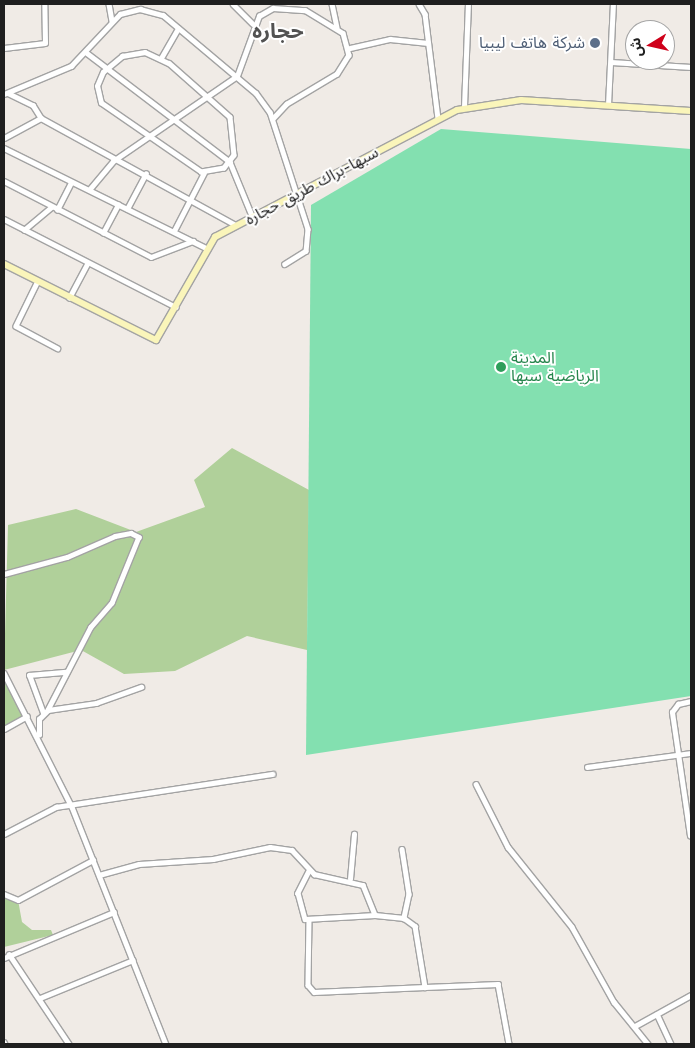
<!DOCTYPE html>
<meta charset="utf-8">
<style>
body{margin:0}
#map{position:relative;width:695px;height:1048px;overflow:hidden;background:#f0ebe6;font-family:"Work Sans","Noto Sans Arabic",sans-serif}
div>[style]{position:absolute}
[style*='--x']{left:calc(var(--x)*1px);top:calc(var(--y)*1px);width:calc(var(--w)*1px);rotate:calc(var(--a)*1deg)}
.forest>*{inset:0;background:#b0d09a}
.pitch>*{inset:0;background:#83e0b0}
.roads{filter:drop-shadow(1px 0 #a3a3a3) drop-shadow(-1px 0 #a3a3a3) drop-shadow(0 1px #a3a3a3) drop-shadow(0 -1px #a3a3a3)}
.street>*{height:4.5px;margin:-2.25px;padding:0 2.25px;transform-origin:2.25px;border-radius:2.25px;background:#fff}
.secondary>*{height:6px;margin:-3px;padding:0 3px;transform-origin:3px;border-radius:3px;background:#faf5ba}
.dots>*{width:14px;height:14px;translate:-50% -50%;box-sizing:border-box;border:2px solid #fff;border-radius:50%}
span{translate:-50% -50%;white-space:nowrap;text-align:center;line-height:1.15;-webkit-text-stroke:4px #fff;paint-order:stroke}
.service-label{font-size:16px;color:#4e5e75}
.right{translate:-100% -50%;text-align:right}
.street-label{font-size:16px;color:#1f1f1f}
.leisure-label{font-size:16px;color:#27864d}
.left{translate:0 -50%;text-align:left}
.district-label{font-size:21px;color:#525252;font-weight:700}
.frame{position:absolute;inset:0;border:5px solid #1f1f1f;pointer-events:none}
.north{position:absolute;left:625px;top:20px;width:50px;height:50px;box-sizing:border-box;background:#fff;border:1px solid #a5a5a5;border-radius:50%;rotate:261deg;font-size:14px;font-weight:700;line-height:20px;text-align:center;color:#1f1f1f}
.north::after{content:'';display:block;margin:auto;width:18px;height:22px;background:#cf001a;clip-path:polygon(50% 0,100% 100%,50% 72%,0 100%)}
</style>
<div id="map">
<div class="forest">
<div style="clip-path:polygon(232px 448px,309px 490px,307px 650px,247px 636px,175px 671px,124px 674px,81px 650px,4px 670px,8px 525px,76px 509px,136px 532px,205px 507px,194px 480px)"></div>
<div style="clip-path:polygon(4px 676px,27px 718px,4px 729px)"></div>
<div style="clip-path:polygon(4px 896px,18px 900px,22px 922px,32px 930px,51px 930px,53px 935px,4px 947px)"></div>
</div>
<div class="pitch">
<div style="clip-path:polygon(441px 129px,691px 149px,691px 696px,306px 755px,311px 205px)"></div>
</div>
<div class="roads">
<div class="street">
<div style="--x:109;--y:4;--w:17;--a:80"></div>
<div style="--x:233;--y:4;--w:28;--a:45"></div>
<div style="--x:332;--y:4;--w:24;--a:78"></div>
<div style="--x:419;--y:4;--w:12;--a:59"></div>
<div style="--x:425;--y:14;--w:106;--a:82.9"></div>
<div style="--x:4;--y:48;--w:41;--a:-7"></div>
<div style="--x:45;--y:43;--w:39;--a:-91"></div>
<div style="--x:350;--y:48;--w:41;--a:-12.7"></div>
<div style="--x:390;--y:39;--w:38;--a:6"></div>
<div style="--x:145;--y:52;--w:26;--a:25"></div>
<div style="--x:169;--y:63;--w:81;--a:41.5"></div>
<div style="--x:230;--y:117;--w:38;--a:84"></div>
<div style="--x:234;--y:155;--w:16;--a:128"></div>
<div style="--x:224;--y:168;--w:23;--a:170"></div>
<div style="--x:201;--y:172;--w:121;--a:-145.4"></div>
<div style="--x:101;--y:103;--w:17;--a:-103"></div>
<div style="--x:97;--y:86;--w:15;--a:-67"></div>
<div style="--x:103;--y:72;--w:25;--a:-40"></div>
<div style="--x:122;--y:56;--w:23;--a:-10"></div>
<div style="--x:87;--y:53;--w:180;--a:37.3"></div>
<div style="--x:230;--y:162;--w:61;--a:67.7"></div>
<div style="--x:161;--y:58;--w:34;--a:-60"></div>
<div style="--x:611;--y:62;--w:80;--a:3.6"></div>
<div style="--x:8;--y:93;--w:28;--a:26"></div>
<div style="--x:33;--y:105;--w:15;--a:58"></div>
<div style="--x:4;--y:94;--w:73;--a:-22.7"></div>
<div style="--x:71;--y:66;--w:71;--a:-46.7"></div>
<div style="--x:120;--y:14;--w:21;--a:-14"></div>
<div style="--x:140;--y:9;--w:24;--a:15"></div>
<div style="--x:163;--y:15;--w:121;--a:40"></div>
<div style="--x:256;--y:93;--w:24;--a:54"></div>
<div style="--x:270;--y:112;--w:123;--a:72"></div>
<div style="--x:308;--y:229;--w:22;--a:95"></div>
<div style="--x:306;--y:251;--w:25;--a:148"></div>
<div style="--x:608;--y:105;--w:101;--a:-87.2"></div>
<div style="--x:464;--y:107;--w:103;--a:-87.8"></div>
<div style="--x:4;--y:138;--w:42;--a:-28.4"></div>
<div style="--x:41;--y:118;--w:222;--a:28.8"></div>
<div style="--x:4;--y:148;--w:225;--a:26.3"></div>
<div style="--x:4;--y:181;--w:165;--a:27.3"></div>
<div style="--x:151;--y:257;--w:45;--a:-20.9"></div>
<div style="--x:89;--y:190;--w:38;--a:-50"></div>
<div style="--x:113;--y:161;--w:150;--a:-34.4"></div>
<div style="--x:237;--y:76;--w:64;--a:-69.9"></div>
<div style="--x:259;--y:16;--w:16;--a:-30"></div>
<div style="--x:273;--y:8;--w:32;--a:4"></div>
<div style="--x:305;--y:10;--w:44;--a:31.2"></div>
<div style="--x:343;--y:33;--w:23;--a:75"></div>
<div style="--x:349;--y:55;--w:22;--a:122"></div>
<div style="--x:337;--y:74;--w:58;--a:149"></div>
<div style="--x:287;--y:104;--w:21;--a:133"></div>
<div style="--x:127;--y:209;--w:40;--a:-62"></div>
<div style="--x:57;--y:210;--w:31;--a:-63"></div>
<div style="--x:4;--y:219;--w:193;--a:27.1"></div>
<div style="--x:24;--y:230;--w:35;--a:-40"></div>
<div style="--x:174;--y:231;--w:65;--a:-62.7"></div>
<div style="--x:103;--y:233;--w:32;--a:-62"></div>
<div style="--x:38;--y:281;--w:50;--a:116.1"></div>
<div style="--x:16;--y:326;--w:47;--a:28.2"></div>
<div style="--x:69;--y:298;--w:38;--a:-62"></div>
<div style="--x:4;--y:574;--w:65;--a:-15.1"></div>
<div style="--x:67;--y:557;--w:52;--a:-23.6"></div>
<div style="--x:115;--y:536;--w:16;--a:-11"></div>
<div style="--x:131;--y:533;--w:9;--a:27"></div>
<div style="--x:139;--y:537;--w:71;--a:112.2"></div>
<div style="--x:112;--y:603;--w:32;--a:131"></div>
<div style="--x:91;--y:627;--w:93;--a:117.4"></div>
<div style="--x:4;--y:673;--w:150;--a:63.1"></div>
<div style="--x:72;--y:807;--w:255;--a:68.4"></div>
<div style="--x:43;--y:713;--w:40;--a:-110.2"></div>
<div style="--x:29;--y:675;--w:37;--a:-5"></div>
<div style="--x:4;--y:729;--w:26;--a:-29"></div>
<div style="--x:39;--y:735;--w:16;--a:-90"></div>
<div style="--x:39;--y:719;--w:13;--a:-45"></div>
<div style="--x:48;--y:710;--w:49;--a:-8.3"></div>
<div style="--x:96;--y:703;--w:48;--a:-19.6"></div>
<div style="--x:587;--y:767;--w:105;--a:-7.7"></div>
<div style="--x:476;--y:784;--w:71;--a:63.1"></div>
<div style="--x:508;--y:847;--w:102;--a:51.3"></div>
<div style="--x:572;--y:927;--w:86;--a:60.8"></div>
<div style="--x:614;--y:1002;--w:54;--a:51"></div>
<div style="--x:4;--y:834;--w:59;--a:-27.4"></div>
<div style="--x:56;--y:807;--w:219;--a:-8.7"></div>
<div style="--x:690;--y:836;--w:125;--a:-98.3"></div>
<div style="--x:672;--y:712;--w:10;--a:-53"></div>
<div style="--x:678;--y:704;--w:13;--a:-13"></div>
<div style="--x:402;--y:849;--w:46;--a:81.2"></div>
<div style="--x:409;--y:894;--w:25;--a:102"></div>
<div style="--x:309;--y:871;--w:25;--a:117"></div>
<div style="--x:298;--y:893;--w:27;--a:75"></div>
<div style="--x:305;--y:919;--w:70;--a:-3.3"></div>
<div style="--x:99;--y:875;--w:41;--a:-15.4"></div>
<div style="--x:139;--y:864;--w:74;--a:-3.9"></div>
<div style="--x:213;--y:859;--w:58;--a:-11.9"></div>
<div style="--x:270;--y:847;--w:22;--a:8"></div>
<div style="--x:292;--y:850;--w:33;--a:47"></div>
<div style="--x:314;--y:874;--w:50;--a:12.7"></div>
<div style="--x:363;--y:885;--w:32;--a:68"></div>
<div style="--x:375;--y:915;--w:29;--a:6"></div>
<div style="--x:404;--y:918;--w:14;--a:36"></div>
<div style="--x:415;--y:926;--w:62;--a:80.7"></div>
<div style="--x:425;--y:987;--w:73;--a:-2.4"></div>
<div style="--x:498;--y:984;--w:61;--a:79.6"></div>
<div style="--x:350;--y:879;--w:45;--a:-84.9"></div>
<div style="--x:4;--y:894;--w:15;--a:23"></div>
<div style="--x:18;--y:900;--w:85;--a:-28.1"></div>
<div style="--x:309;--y:919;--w:66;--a:90.9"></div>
<div style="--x:308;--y:985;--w:9;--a:49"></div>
<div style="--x:314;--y:992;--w:111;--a:-2.6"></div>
<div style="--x:9;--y:954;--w:108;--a:56.3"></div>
<div style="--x:4;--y:958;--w:119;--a:-22.7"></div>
<div style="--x:40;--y:998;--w:100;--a:-22.2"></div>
<div style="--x:657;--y:1014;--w:33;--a:65"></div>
<div style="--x:635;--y:1026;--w:64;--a:-29"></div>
<div style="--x:4;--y:1042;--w:2;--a:63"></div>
</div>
<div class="secondary">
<div style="--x:4;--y:264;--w:170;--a:26.6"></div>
<div style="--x:156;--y:340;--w:119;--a:-60.2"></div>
<div style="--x:215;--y:237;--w:273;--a:-27.7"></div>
<div style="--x:457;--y:110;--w:65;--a:-8.9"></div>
<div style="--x:521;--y:100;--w:170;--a:3.7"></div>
</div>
</div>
<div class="dots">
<div style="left:595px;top:43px;background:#5c6f8a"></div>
<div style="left:501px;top:367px;background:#2e9e5b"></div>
</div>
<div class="service-label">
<span class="right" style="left:585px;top:43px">شركة هاتف ليبيا</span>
</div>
<div class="street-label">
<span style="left:312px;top:186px;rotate:-28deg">سبها-براك طريق حجاره</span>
</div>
<div class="leisure-label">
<span class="left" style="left:511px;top:367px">المدينة<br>الرياضية سبها</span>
</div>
<div class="district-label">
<span style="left:278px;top:31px">حجاره</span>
</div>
<div class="frame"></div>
<div class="north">ش</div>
</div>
